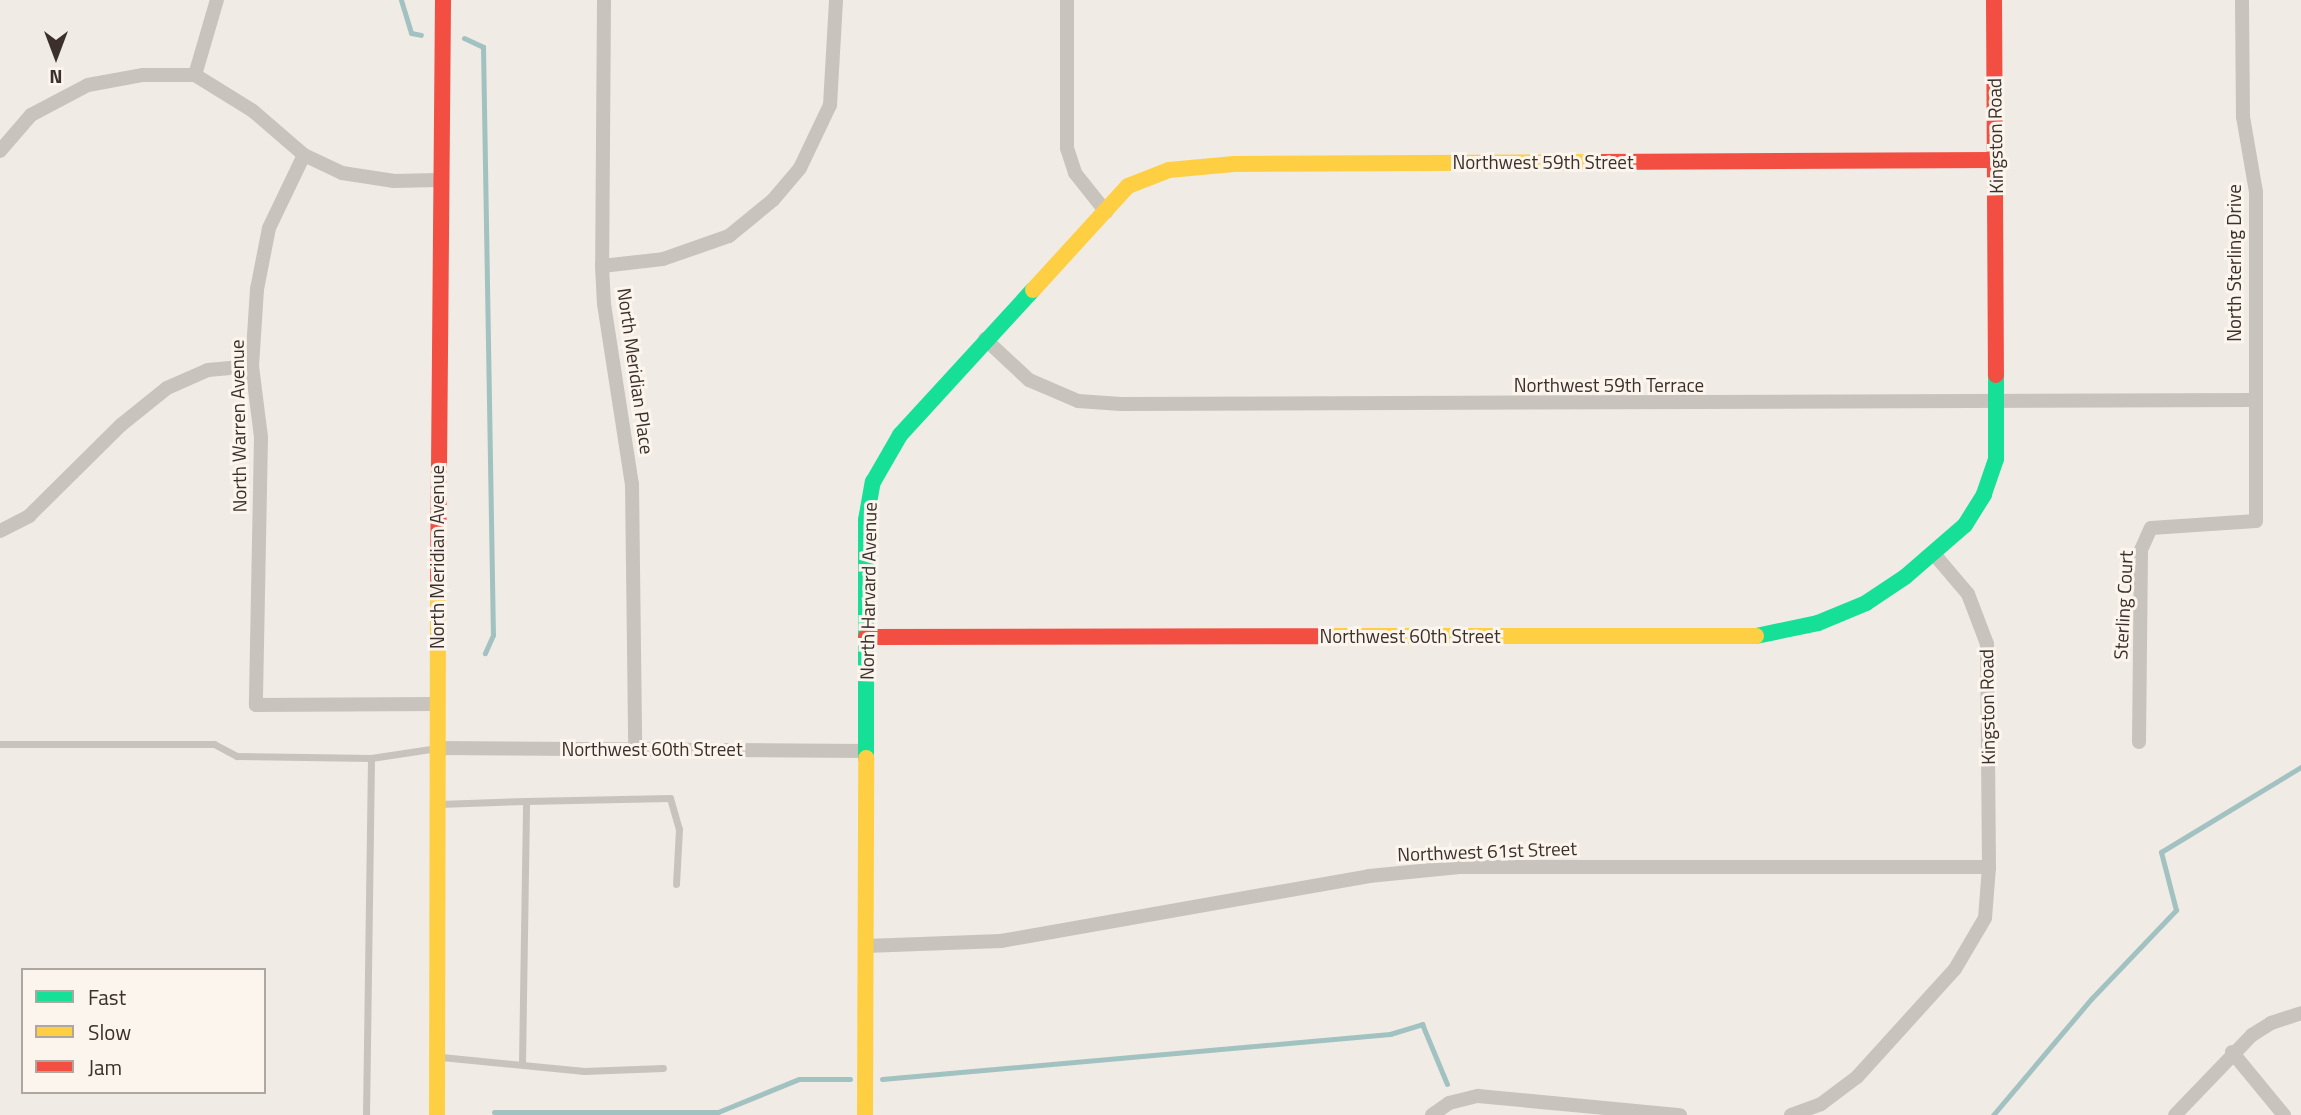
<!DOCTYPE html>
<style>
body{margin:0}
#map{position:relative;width:2301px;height:1115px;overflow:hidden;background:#f0ebe5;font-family:"Titillium Web",sans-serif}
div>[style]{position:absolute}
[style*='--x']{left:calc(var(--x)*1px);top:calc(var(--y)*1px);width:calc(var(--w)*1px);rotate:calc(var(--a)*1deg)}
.stream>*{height:5px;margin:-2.5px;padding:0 2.5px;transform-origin:2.5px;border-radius:2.5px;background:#a1c2c1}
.lane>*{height:7px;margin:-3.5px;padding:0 3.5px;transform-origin:3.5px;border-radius:3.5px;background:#c9c3be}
.street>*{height:14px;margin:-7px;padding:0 7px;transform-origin:7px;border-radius:7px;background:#c9c3be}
.fast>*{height:16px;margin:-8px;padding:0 8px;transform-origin:8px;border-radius:8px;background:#16e098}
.slow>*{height:16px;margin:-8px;padding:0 8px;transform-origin:8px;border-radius:8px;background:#ffcf43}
.jam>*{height:16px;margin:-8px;padding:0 8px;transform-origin:8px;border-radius:8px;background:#f24e42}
span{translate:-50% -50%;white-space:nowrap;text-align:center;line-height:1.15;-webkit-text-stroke:6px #fbf5ee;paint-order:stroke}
.street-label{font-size:19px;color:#3b302b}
.legend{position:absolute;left:21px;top:968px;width:245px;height:126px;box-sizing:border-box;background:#fbf5ee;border:2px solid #aea6a0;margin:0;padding:9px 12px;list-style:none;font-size:21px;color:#3b302b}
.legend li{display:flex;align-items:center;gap:14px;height:35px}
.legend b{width:35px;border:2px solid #aea6a0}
.north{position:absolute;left:21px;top:21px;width:70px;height:70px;-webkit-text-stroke:5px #fbf5ee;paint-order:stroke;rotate:180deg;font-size:19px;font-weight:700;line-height:28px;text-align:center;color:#3b302b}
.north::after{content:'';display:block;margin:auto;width:24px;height:32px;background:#3b302b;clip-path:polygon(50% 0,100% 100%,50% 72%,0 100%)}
</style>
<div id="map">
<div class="stream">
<div style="--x:401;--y:0;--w:34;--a:73"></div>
<div style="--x:411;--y:33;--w:10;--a:11"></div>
<div style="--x:464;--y:38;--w:21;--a:25"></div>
<div style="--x:483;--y:47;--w:588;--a:89.03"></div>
<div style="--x:493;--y:635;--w:20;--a:114"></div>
<div style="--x:882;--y:1079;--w:510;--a:-5.06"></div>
<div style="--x:1390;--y:1034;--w:34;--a:-17"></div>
<div style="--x:1422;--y:1024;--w:65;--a:67.4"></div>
<div style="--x:494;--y:1112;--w:224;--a:0"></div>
<div style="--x:718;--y:1112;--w:87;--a:-22.2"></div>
<div style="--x:799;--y:1079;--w:51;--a:0"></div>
<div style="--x:1993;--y:1115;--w:153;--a:-49.8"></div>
<div style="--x:2092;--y:998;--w:122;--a:-46.3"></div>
<div style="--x:2176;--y:910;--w:60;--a:-104.5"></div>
<div style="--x:2161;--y:852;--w:164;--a:-31.3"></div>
</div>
<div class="lane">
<div style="--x:0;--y:744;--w:214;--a:0"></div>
<div style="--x:214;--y:744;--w:26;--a:28"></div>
<div style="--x:237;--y:756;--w:134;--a:0.9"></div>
<div style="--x:371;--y:758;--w:357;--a:90.8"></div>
<div style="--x:371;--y:758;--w:67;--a:-8.6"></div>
<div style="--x:439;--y:804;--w:87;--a:-2"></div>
<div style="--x:441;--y:1057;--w:144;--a:5.6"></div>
<div style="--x:584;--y:1071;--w:79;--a:-2.2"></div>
<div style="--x:522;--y:1063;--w:262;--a:-89.1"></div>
<div style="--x:526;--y:801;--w:144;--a:-1.2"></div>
<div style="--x:670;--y:798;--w:32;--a:74"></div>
<div style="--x:679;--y:829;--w:55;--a:93.1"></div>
</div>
<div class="street">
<div style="--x:604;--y:0;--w:266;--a:90.4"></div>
<div style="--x:602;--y:266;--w:38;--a:87"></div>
<div style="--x:604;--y:304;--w:182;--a:81.2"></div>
<div style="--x:632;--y:484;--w:264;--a:89.3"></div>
<div style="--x:1067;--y:0;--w:148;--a:90"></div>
<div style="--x:1067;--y:148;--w:26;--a:72"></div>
<div style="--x:1075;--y:173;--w:50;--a:51.5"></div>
<div style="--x:195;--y:75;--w:78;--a:-73.7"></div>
<div style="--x:0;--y:151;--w:48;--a:-49.3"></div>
<div style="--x:31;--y:115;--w:64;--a:-27.8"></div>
<div style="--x:88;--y:85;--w:56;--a:-10.3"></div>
<div style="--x:143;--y:75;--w:52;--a:0"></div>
<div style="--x:195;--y:75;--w:68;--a:31.8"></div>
<div style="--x:253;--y:111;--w:67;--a:40.8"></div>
<div style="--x:304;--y:155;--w:42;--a:25.3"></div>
<div style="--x:342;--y:173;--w:53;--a:8.7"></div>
<div style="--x:394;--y:181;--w:44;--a:-1.3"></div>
<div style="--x:304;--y:155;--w:81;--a:115.6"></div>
<div style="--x:269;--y:228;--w:62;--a:101.1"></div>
<div style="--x:257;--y:289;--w:77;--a:93.7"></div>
<div style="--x:252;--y:366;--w:72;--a:82.8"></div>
<div style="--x:261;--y:437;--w:268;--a:91.1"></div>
<div style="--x:256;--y:705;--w:181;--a:-0.3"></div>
<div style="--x:602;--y:266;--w:61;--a:-6.5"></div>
<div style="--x:663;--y:259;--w:70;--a:-19.2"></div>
<div style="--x:729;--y:236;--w:57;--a:-39.3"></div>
<div style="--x:773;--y:200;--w:42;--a:-49.8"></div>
<div style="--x:800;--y:168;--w:70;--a:-64.5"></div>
<div style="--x:830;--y:105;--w:105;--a:-86.7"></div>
<div style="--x:985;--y:339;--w:60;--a:43"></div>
<div style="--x:1029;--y:380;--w:53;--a:23.2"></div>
<div style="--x:1078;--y:401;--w:43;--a:4"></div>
<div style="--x:1121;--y:404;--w:1132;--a:-0.2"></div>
<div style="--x:0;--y:531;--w:33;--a:-27"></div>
<div style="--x:29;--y:516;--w:129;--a:-44.7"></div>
<div style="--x:121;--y:425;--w:59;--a:-38.8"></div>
<div style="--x:167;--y:388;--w:45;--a:-23.7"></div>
<div style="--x:208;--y:370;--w:44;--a:-5.2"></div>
<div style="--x:2139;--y:742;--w:192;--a:-89.4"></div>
<div style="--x:2141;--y:550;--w:24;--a:-66"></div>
<div style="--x:2151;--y:528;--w:105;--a:-3.8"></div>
<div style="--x:2256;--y:521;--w:329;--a:-90"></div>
<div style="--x:2256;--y:192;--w:76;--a:-99.8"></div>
<div style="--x:2243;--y:117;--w:117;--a:-90.5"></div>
<div style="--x:437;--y:748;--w:429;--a:0.4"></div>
<div style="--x:866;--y:946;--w:135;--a:-2.1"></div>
<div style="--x:1001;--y:941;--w:374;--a:-10"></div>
<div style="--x:1369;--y:876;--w:91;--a:-5.6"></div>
<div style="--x:1460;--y:867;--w:529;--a:0"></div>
<div style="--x:2232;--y:1052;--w:82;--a:50.5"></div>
<div style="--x:1432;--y:1115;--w:21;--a:-35"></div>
<div style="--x:1449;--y:1103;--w:30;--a:-14"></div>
<div style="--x:1478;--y:1096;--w:203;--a:5.4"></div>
<div style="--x:1791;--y:1115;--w:32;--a:-20"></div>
<div style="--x:1821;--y:1104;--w:45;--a:-36.9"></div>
<div style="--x:1857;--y:1077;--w:146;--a:-47.8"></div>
<div style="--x:1955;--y:969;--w:59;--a:-59.5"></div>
<div style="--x:1985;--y:918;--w:51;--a:-85.5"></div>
<div style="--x:1989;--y:867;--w:223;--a:-90.5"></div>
<div style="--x:1987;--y:644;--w:53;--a:-110.8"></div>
<div style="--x:1968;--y:594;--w:52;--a:-130.4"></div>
<div style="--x:2175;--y:1115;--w:111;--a:-46.1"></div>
<div style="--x:2252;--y:1035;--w:22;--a:-32"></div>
<div style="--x:2271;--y:1023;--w:32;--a:-18"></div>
</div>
<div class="fast">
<div style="--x:1756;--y:636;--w:63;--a:-11.8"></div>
<div style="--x:1818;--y:623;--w:52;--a:-22.6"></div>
<div style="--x:1866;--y:603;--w:47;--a:-33.7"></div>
<div style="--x:1905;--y:577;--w:79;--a:-40.9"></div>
<div style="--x:1965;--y:525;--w:36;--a:-58"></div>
<div style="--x:1984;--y:494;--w:37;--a:-71"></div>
<div style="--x:1996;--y:459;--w:84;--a:-90"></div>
<div style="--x:866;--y:758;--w:238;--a:-90"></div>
<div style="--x:866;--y:520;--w:39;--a:-80"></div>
<div style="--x:873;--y:482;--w:54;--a:-60.1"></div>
<div style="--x:900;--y:435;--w:197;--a:-47.5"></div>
</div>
<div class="slow">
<div style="--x:1033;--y:290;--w:141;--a:-47.6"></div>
<div style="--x:1128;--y:186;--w:44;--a:-21.3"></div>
<div style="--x:1169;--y:170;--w:65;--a:-5.3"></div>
<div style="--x:1234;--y:164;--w:361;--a:-0.3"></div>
<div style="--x:1323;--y:636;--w:433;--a:0"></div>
<div style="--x:437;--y:1115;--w:529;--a:-89.89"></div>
<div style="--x:865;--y:1115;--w:357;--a:-89.8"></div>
</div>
<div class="jam">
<div style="--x:1994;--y:0;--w:375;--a:89.7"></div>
<div style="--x:1595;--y:162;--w:400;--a:-0.3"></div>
<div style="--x:438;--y:586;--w:586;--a:-89.51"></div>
<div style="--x:866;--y:637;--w:457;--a:-0.1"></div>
</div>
<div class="street-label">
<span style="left:1995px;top:136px;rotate:-91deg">Kingston Road</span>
<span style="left:1543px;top:162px">Northwest 59th Street</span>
<span style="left:2234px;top:263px;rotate:-90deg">North Sterling Drive</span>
<span style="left:636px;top:371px;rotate:82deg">North Meridian Place</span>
<span style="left:1609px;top:385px">Northwest 59th Terrace</span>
<span style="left:238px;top:426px;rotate:-91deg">North Warren Avenue</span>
<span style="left:437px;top:557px;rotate:-90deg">North Meridian Avenue</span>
<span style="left:868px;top:591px;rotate:-89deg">North Harvard Avenue</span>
<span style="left:2123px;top:605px;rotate:-87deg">Sterling Court</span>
<span style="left:1410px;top:636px">Northwest 60th Street</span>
<span style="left:1987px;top:707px;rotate:-91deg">Kingston Road</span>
<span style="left:652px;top:749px">Northwest 60th Street</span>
<span style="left:1487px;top:851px;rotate:-2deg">Northwest 61st Street</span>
</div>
<ul class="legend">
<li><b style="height:9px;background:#16e098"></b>Fast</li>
<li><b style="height:9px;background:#ffcf43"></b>Slow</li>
<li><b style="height:9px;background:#f24e42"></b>Jam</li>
</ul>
<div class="north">N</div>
</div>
